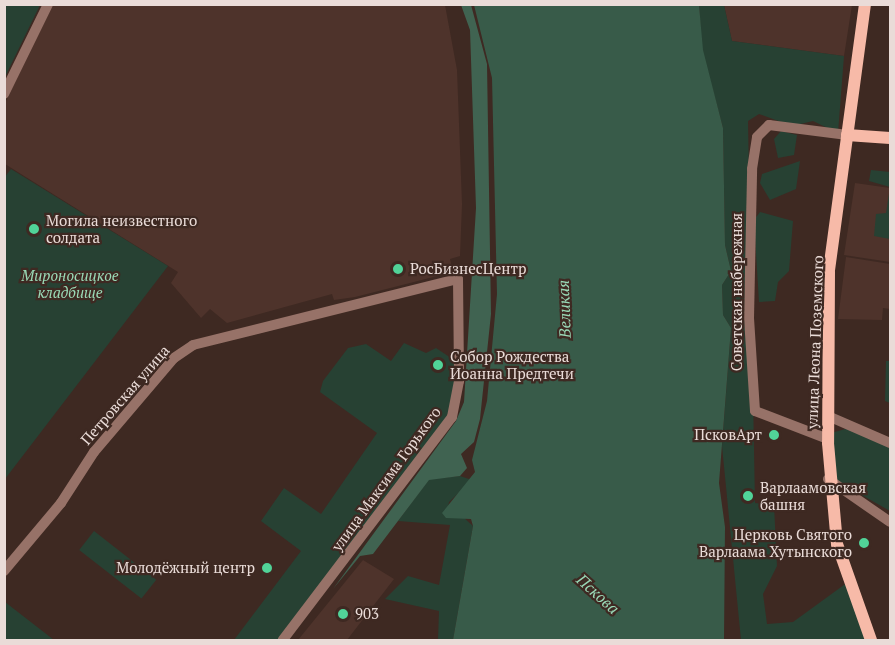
<!DOCTYPE html>
<meta charset="utf-8">
<style>
body{margin:0}
#map{position:relative;width:895px;height:645px;overflow:hidden;background:#3e2922;font-family:"PT Serif",serif}
div>[style]{position:absolute}
[style*='--x']{left:calc(var(--x)*1px);top:calc(var(--y)*1px);width:calc(var(--w)*1px);rotate:calc(var(--a)*1deg)}
.built>*{inset:0;background:#4e332b}
.green>*{inset:0;background:#274133;transform-origin:0 0}
.forest>*{inset:0;background:#406351}
.water>*{inset:0;background:#385b49}
.minor>*{height:10px;margin:-5px;padding:0 5px;transform-origin:5px;border-radius:5px;background:#977268}
.major>*{height:12px;margin:-6px;padding:0 6px;transform-origin:6px;border-radius:6px;background:#f7baa8}
.dots>*{width:16px;height:16px;translate:-50% -50%;box-sizing:border-box;border:3px solid #3e2922;border-radius:50%}
span{translate:-50% -50%;white-space:nowrap;text-align:center;line-height:1.15;-webkit-text-stroke:4.5px #3e2922;paint-order:stroke}
.poi-label{font-size:15px;color:#eadcd8}
.left{translate:0 -50%;text-align:left}
.right{translate:-100% -50%;text-align:right}
.park-label{font-size:15px;color:#9adab7;font-style:italic}
.street-label{font-size:15px;color:#eadcd8}
.water-label{font-size:16px;color:#99d8b6;font-style:italic}
.frame{position:absolute;inset:0;border:6px solid #eadcd8;pointer-events:none}
</style>
<div id="map">
<div class="built">
<div style="clip-path:polygon(53px 5px,445px 5px,457px 70px,462px 204px,460px 256px,450px 259px,453px 272px,355px 297px,334px 300px,332px 294px,227px 323px,210px 309px,201px 318px,171px 283px,178px 272px,5px 164px,4px 105px)"></div>
<div style="clip-path:polygon(724px 5px,852px 5px,844px 56px,732px 41px)"></div>
<div style="clip-path:polygon(855px 183px,890px 188px,890px 262px,844px 255px)"></div>
<div style="clip-path:polygon(846px 257px,890px 264px,890px 309px,883px 308px,882px 320px,838px 319px)"></div>
<div style="clip-path:polygon(363px 560px,394px 579px,347px 640px,298px 640px)"></div>
</div>
<div class="green">
<div style="clip-path:polygon(5px 4px,40px 5px,5px 77px,4px 5px)"></div>
<div style="clip-path:polygon(699px 5px,724px 5px,732px 41px,844px 56px,838px 133px,813px 121px,792px 126px,759px 114px,748px 121px,755px 503px,774px 505px,777px 566px,763px 594px,767px 624px,793px 622px,848px 582px,868px 640px,741px 640px,722px 446px,731px 328px,723px 315px,722px 285px,731px 271px,725px 245px,723px 128px,702px 50px)"></div>
<div style="clip-path:polygon(781px 131px,797px 135px,794px 155px,778px 158px,774px 139px)"></div>
<div style="clip-path:polygon(800px 161px,796px 189px,770px 200px,760px 183px,762px 174px)"></div>
<div style="clip-path:polygon(11px 169px,168px 266px,5px 479px,4px 178px)"></div>
<div style="clip-path:polygon(871px 170px,890px 172px,890px 239px,874px 236px,876px 214px,886px 213px,890px 187px,869px 181px)"></div>
<div style="clip-path:polygon(760px 212px,793px 221px,789px 271px,778px 282px,775px 301px,759px 302px,754px 220px)"></div>
<div style="clip-path:polygon(404px 343px,426px 353px,436px 348px,451px 358px,457px 371px,450px 412px,284px 640px,234px 640px,301px 551px,261px 521px,284px 488px,321px 514px,377px 433px,320px 392px,323px 381px,348px 348px,366px 344px,391px 361px)"></div>
<div style="clip-path:polygon(886px 361px,890px 361px,890px 403px,885px 401px)"></div>
<div style="clip-path:polygon(849px 428px,890px 448px,890px 511px,830px 477px,831px 433px)"></div>
<div style="clip-path:polygon(460px 476px,472px 480px,449px 502px,446px 518px,462px 516px,473px 526px,453px 640px,438px 640px,439px 611px,385px 599px,408px 576px,439px 585px,450px 525px,398px 521px,429px 479px)"></div>
<div style="left:94px;top:531px;width:79px;height:24px;rotate:38deg"></div>
<div style="clip-path:polygon(5px 602px,54px 640px,5px 640px)"></div>
</div>
<div class="forest">
<div style="clip-path:polygon(461px 5px,471px 5px,487px 64px,491px 314px,480px 419px,474px 442px,461px 454px,467px 468px,460px 476px,429px 480px,373px 554px,360px 556px,333px 589px,456px 421px,464px 402px,476px 208px,470px 30px)"></div>
</div>
<div class="water">
<div style="clip-path:polygon(474px 5px,699px 5px,703px 50px,723px 128px,725px 245px,731px 271px,722px 285px,723px 315px,731px 328px,719px 483px,725px 527px,724px 640px,453px 640px,473px 526px,471px 519px,446px 518px,442px 513px,475px 472px,472px 460px,487px 401px,497px 294px,492px 78px)"></div>
</div>
<div class="minor">
<div style="--x:4;--y:94;--w:100;--a:-63.9"></div>
<div style="--x:828;--y:416;--w:68;--a:23.5"></div>
<div style="--x:828;--y:439;--w:78;--a:-159"></div>
<div style="--x:755;--y:411;--w:93;--a:-93.7"></div>
<div style="--x:749;--y:318;--w:149;--a:-88.8"></div>
<div style="--x:752;--y:169;--w:32;--a:-81"></div>
<div style="--x:757;--y:137;--w:17;--a:-45"></div>
<div style="--x:769;--y:125;--w:79;--a:7.3"></div>
<div style="--x:828;--y:479;--w:75;--a:34.7"></div>
<div style="--x:4;--y:571;--w:89;--a:-50"></div>
<div style="--x:61;--y:503;--w:61;--a:-57.1"></div>
<div style="--x:94;--y:452;--w:123;--a:-49.6"></div>
<div style="--x:174;--y:358;--w:23;--a:-34"></div>
<div style="--x:193;--y:345;--w:273;--a:-14"></div>
<div style="--x:458;--y:279;--w:102;--a:89.4"></div>
<div style="--x:459;--y:381;--w:37;--a:101"></div>
<div style="--x:452;--y:417;--w:280;--a:127.2"></div>
</div>
<div class="major">
<div style="--x:865;--y:4;--w:270;--a:97.7"></div>
<div style="--x:829;--y:272;--w:171;--a:90.3"></div>
<div style="--x:828;--y:443;--w:101;--a:84.9"></div>
<div style="--x:837;--y:544;--w:102;--a:70.5"></div>
<div style="--x:847;--y:135;--w:43;--a:4"></div>
</div>
<div class="dots">
<div style="left:34px;top:229px;background:#51d398"></div>
<div style="left:398px;top:269px;background:#51d398"></div>
<div style="left:438px;top:365px;background:#51d398"></div>
<div style="left:774px;top:435px;background:#51d398"></div>
<div style="left:748px;top:496px;background:#51d398"></div>
<div style="left:864px;top:543px;background:#51d398"></div>
<div style="left:267px;top:568px;background:#51d398"></div>
<div style="left:343px;top:614px;background:#51d398"></div>
</div>
<div class="poi-label">
<span class="left" style="left:46px;top:229px">Могила неизвестного<br>солдата</span>
<span class="left" style="left:410px;top:269px">РосБизнесЦентр</span>
<span class="left" style="left:450px;top:365px">Собор Рождества<br>Иоанна Предтечи</span>
<span class="right" style="left:762px;top:435px">ПсковАрт</span>
<span class="left" style="left:760px;top:496px">Варлаамовская<br>башня</span>
<span class="right" style="left:852px;top:543px">Церковь Святого<br>Варлаама Хутынского</span>
<span class="right" style="left:255px;top:568px">Молодёжный центр</span>
<span class="left" style="left:355px;top:614px">903</span>
</div>
<div class="park-label">
<span style="left:70px;top:284px">Мироносицкое<br>кладбище</span>
</div>
<div class="street-label">
<span style="left:737px;top:292px;rotate:-90deg">Советская набережная</span>
<span style="left:815px;top:342px;rotate:-88deg">улица Леона Поземского</span>
<span style="left:125px;top:395px;rotate:-49deg">Петровская улица</span>
<span style="left:386px;top:479px;rotate:-54deg">улица Максима Горького</span>
</div>
<div class="water-label">
<span style="left:564px;top:309px;rotate:-92deg">Великая</span>
<span style="left:598px;top:594px;rotate:42deg">Пскова</span>
</div>
<div class="frame"></div>
</div>
